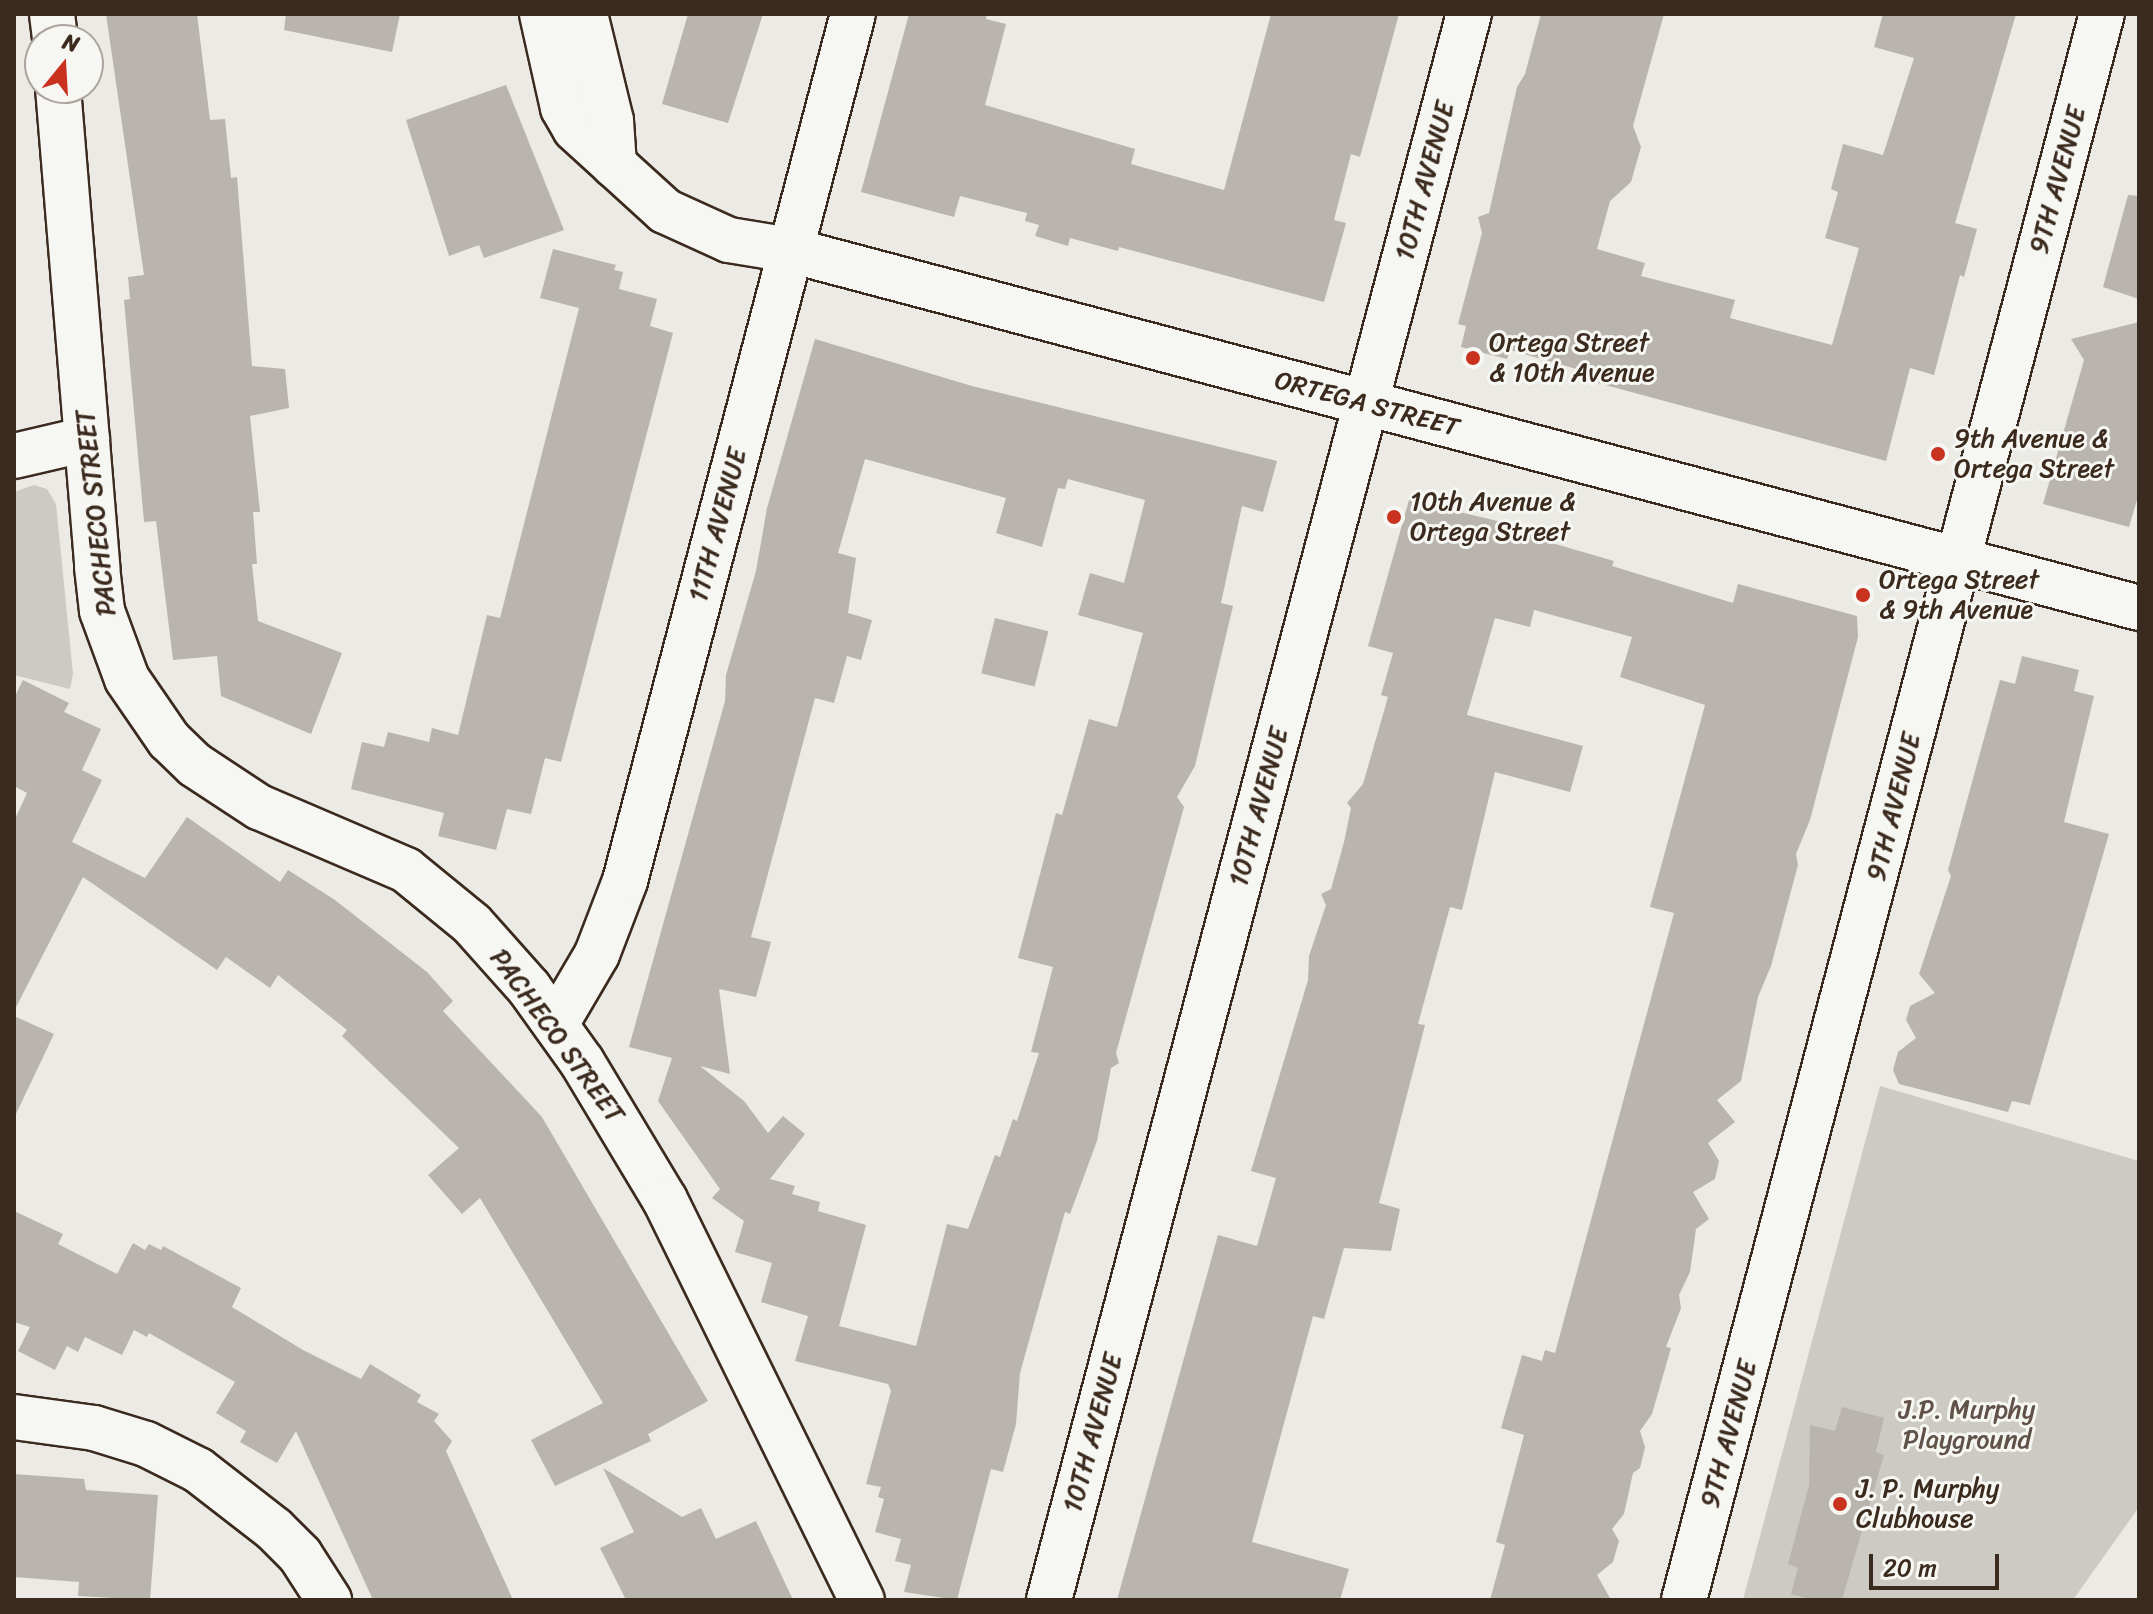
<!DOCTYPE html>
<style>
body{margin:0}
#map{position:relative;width:2153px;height:1614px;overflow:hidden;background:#ebeae5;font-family:Sriracha,sans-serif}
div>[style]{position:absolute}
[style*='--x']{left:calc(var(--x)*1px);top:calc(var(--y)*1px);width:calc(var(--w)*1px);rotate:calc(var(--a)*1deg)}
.green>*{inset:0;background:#cdcac4}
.building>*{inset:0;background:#bab4ae;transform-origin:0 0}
.roads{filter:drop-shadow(2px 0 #3b2a1e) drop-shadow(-2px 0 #3b2a1e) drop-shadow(0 2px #3b2a1e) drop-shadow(0 -2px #3b2a1e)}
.minor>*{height:44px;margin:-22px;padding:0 22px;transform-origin:22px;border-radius:22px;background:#f6f6f2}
.dots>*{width:22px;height:22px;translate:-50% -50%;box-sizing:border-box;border:4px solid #f6f6f2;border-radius:50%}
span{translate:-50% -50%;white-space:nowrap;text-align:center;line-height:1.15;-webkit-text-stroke:6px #f6f6f2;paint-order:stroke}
.street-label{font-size:26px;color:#3b2a1e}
.poi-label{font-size:26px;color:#3b2a1e}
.left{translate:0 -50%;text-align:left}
.park-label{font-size:26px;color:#605248}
.frame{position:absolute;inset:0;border:16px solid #3b2a1e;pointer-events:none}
.north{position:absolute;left:24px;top:24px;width:80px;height:80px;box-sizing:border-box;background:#f6f6f2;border:2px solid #aba49d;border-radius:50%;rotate:18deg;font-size:22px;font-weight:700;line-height:32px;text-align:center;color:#3b2a1e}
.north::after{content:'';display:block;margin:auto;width:28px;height:36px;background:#c8321e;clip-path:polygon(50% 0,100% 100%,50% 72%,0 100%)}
.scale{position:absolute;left:1869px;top:1554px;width:130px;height:36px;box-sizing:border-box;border:4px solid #3b2a1e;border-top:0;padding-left:10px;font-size:24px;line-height:28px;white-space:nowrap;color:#3b2a1e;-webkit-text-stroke:6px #f6f6f2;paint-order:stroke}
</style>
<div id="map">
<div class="green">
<div style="clip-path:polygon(34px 485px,47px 489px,56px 504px,73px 674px,70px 689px,14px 675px,14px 492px)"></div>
<div style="clip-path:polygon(1880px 1086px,2139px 1161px,2139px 1507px,2073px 1600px,1743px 1600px)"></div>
</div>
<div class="building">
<div style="clip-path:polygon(106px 14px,197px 14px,210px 120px,225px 119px,231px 178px,237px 177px,252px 366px,285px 369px,289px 408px,250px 416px,260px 512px,253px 512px,257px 564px,252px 564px,258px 621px,342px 653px,311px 734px,221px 696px,217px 656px,173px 660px,156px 521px,144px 522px,124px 300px,130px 299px,128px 277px,144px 275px)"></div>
<div style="clip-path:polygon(286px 14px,400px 14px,392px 52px,284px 30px)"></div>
<div style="clip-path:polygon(688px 14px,763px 14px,728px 123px,662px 104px)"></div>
<div style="clip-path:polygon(909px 14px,987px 14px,986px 19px,1006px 24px,985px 105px,1135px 149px,1131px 164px,1224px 190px,1271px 14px,1399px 14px,1360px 157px,1351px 154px,1334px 220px,1346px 223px,1324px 302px,1119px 247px,1118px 251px,1070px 238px,1068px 246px,1035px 236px,1039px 225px,1025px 221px,1027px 213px,960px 196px,954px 217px,861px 192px)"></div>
<div style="clip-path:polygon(1541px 14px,1664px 14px,1633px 126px,1641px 147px,1631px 182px,1610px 201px,1597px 249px,1645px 263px,1641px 276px,1735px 300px,1730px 318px,1832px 345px,1859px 248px,1825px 238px,1838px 192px,1831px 189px,1843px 144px,1883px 155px,1914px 58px,1874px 47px,1883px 14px,2016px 14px,1955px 223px,1977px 229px,1964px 277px,1960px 275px,1934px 375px,1910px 368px,1886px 461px,1598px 383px,1601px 376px,1510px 350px,1507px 359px,1461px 347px,1466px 326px,1458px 324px,1482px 233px,1478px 217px,1489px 213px,1517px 87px,1525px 74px)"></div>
<div style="clip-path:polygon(506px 85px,564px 230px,484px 258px,479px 245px,449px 256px,406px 120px)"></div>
<div style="clip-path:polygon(2128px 195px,2139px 196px,2139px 299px,2103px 287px)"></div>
<div style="clip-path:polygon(553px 249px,616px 265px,614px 270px,623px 272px,619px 289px,657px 299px,650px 326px,673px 333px,561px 762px,545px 758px,531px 814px,507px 809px,496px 850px,438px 836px,444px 813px,351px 789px,362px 742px,384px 747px,388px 732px,429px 742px,432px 728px,458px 735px,487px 615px,500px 618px,579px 308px,540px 298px)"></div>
<div style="clip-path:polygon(2139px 322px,2139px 493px,2129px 527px,2043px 504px,2084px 360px,2071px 339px)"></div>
<div style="clip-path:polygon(evenodd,815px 339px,972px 386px,1277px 461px,1263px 512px,1242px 506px,1221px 603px,1233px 606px,1195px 766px,1177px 797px,1184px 807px,1116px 1053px,1119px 1063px,1111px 1068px,1097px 1141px,1070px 1214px,1065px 1212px,1020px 1373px,1016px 1424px,1003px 1472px,991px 1469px,957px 1600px,904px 1592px,911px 1565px,895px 1561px,901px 1539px,875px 1532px,884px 1499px,878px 1497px,881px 1487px,866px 1484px,891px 1391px,888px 1384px,795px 1361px,808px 1316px,761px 1302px,772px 1263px,735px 1252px,744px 1221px,712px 1198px,720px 1189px,658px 1101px,672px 1058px,629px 1047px,725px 701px,726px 675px,756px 571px,767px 508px,815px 339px,865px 459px,1006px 498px,996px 533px,1042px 547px,1058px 488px,1065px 489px,1068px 479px,1145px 500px,1124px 583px,1090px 573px,1078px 615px,1143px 633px,1117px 727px,1089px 719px,1062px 815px,1056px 813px,1018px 958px,1053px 967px,1031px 1052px,1039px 1053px,1017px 1121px,1013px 1119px,1000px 1157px,995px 1155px,968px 1229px,947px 1224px,916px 1346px,839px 1326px,866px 1225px,818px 1211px,820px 1202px,792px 1194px,795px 1186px,770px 1179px,805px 1134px,783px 1116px,768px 1133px,744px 1101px,700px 1066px,730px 1074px,719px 989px,756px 997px,771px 942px,751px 937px,815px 698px,834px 703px,847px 656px,861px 660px,872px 620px,848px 613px,856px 558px,838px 553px,865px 459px)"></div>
<div style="clip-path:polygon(1409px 500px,1531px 529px,1552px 543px,1614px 561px,1612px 566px,1733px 603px,1738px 584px,1857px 616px,1858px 637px,1810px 820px,1796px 854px,1798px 865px,1771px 966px,1758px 997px,1741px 1081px,1717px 1100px,1735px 1122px,1708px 1143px,1719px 1161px,1715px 1179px,1693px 1192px,1709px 1219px,1696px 1229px,1690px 1272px,1679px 1295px,1681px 1308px,1666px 1347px,1671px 1348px,1652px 1414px,1640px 1431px,1645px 1447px,1640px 1468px,1633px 1473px,1624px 1514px,1612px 1529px,1619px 1541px,1613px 1562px,1597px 1575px,1611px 1600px,1490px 1600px,1505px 1545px,1496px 1542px,1524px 1435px,1501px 1428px,1522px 1355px,1542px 1361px,1545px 1350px,1555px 1353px,1674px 913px,1650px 907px,1705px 705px,1620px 677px,1632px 637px,1534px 610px,1530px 627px,1495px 618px,1467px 715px,1583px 746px,1570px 792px,1495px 772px,1462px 910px,1450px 907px,1418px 1024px,1425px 1025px,1379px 1203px,1400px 1209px,1391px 1251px,1344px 1248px,1324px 1319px,1313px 1316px,1252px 1542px,1349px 1569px,1340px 1600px,1117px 1600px,1218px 1235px,1257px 1246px,1276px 1178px,1251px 1171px,1308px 980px,1309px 956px,1326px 905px,1321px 894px,1331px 889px,1344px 842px,1351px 808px,1347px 803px,1363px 784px,1388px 697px,1381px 695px,1393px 653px,1368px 646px)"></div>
<div style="left:995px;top:618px;width:55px;height:57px;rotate:14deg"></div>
<div style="clip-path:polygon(2022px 656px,2079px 670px,2074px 691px,2094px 696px,2064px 822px,2109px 834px,2030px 1105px,2012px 1101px,2008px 1112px,1899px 1084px,1893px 1070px,1898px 1052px,1916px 1038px,1906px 1020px,1910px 1006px,1935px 993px,1919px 974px,1951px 876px,1948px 870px,2000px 680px,2015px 684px)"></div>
<div style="clip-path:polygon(23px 680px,69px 703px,64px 712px,101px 729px,82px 770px,102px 780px,72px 842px,145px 878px,187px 817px,280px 882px,288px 870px,335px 900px,427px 972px,453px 1001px,443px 1011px,542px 1117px,708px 1401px,648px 1434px,651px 1441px,555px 1486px,531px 1440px,603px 1403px,480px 1198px,462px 1214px,428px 1175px,459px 1148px,342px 1036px,347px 1030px,278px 975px,270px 988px,226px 957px,217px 970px,83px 877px,14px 1011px,14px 821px,27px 793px,14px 786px,14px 698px)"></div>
<div style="clip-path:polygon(14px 1016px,54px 1034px,14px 1118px)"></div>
<div style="clip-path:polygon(14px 1211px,63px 1234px,58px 1244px,117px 1274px,133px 1243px,145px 1250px,149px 1244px,161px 1250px,163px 1246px,241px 1288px,232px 1307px,303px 1350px,361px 1379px,370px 1364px,421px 1395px,417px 1402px,439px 1414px,434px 1421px,452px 1441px,446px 1451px,513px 1600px,373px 1600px,296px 1431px,277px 1463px,240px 1442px,246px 1431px,216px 1413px,235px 1382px,149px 1333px,147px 1337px,134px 1330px,122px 1355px,85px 1337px,78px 1352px,67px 1346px,55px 1370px,18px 1351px,30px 1327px,14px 1322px)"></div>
<div style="clip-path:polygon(1842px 1407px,1884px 1418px,1876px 1452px,1884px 1455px,1842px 1600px,1813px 1600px,1791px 1594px,1798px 1568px,1788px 1564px,1809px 1485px,1810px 1425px,1835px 1431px)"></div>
<div style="clip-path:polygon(603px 1468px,682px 1517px,701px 1508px,716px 1539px,756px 1521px,793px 1600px,626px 1600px,600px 1548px,634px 1532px)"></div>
<div style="clip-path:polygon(14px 1474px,84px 1479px,86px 1490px,158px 1495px,150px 1600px,78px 1596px,79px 1582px,14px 1577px)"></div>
</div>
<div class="roads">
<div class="minor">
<div style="--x:52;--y:14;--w:26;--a:83"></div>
<div style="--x:542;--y:14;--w:96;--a:77.4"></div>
<div style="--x:563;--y:108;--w:24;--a:60"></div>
<div style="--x:575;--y:129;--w:122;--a:42.3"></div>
<div style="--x:665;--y:211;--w:70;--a:24.4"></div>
<div style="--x:729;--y:240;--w:62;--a:9.3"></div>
<div style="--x:790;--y:250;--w:1396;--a:14.86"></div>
<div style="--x:585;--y:14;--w:110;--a:76.3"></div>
<div style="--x:611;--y:121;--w:44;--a:86.1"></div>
<div style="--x:58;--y:88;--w:481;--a:85.3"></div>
<div style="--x:97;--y:567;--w:44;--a:83.5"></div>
<div style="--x:102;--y:611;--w:72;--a:69.8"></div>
<div style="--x:127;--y:679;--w:74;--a:55.5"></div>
<div style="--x:169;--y:740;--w:36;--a:44"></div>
<div style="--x:195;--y:765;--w:77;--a:33.3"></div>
<div style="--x:259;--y:807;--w:160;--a:23.2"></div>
<div style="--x:406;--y:870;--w:85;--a:39.3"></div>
<div style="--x:472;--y:924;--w:86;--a:48.3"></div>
<div style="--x:529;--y:988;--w:91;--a:54.4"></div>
<div style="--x:582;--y:1062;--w:161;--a:59"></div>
<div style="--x:665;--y:1200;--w:446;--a:63.8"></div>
<div style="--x:14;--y:456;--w:75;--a:-13.1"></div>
<div style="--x:556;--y:1024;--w:81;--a:-59.6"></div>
<div style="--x:597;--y:954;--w:78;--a:-69"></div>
<div style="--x:625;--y:881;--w:896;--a:-75.27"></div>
<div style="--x:14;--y:1417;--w:81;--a:7.8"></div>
<div style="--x:94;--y:1428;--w:54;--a:17.1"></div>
<div style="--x:146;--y:1444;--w:58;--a:26.6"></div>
<div style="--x:198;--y:1470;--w:96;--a:37.8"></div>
<div style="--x:274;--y:1529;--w:37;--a:45"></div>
<div style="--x:300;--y:1555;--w:54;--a:57.2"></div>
<div style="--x:1049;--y:1600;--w:1641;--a:-75.17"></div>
<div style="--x:1684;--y:1600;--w:1640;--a:-75.24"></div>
</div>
</div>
<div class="dots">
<div style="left:1473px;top:358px;background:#c8321e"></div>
<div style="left:1938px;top:454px;background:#c8321e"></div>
<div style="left:1394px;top:517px;background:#c8321e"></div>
<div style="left:1863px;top:595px;background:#c8321e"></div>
<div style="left:1840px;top:1504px;background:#c8321e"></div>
</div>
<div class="street-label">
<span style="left:2058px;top:180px;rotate:-75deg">9TH AVENUE</span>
<span style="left:1425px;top:181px;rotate:-75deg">10TH AVENUE</span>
<span style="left:1367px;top:404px;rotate:15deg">ORTEGA STREET</span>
<span style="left:96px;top:513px;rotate:-96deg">PACHECO STREET</span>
<span style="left:718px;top:525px;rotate:-75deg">11TH AVENUE</span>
<span style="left:1259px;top:807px;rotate:-75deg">10TH AVENUE</span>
<span style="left:1894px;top:807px;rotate:-76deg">9TH AVENUE</span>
<span style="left:557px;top:1036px;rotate:54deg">PACHECO STREET</span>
<span style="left:1093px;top:1433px;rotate:-75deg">10TH AVENUE</span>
<span style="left:1729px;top:1434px;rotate:-75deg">9TH AVENUE</span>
</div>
<div class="poi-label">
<span class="left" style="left:1489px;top:358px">Ortega Street<br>&amp; 10th Avenue</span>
<span class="left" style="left:1954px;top:454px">9th Avenue &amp;<br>Ortega Street</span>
<span class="left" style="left:1410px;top:517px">10th Avenue &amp;<br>Ortega Street</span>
<span class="left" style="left:1879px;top:595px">Ortega Street<br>&amp; 9th Avenue</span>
<span class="left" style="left:1856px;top:1504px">J. P. Murphy<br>Clubhouse</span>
</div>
<div class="park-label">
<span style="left:1967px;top:1425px">J.P. Murphy<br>Playground</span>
</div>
<div class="frame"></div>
<div class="north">N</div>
<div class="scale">20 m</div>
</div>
